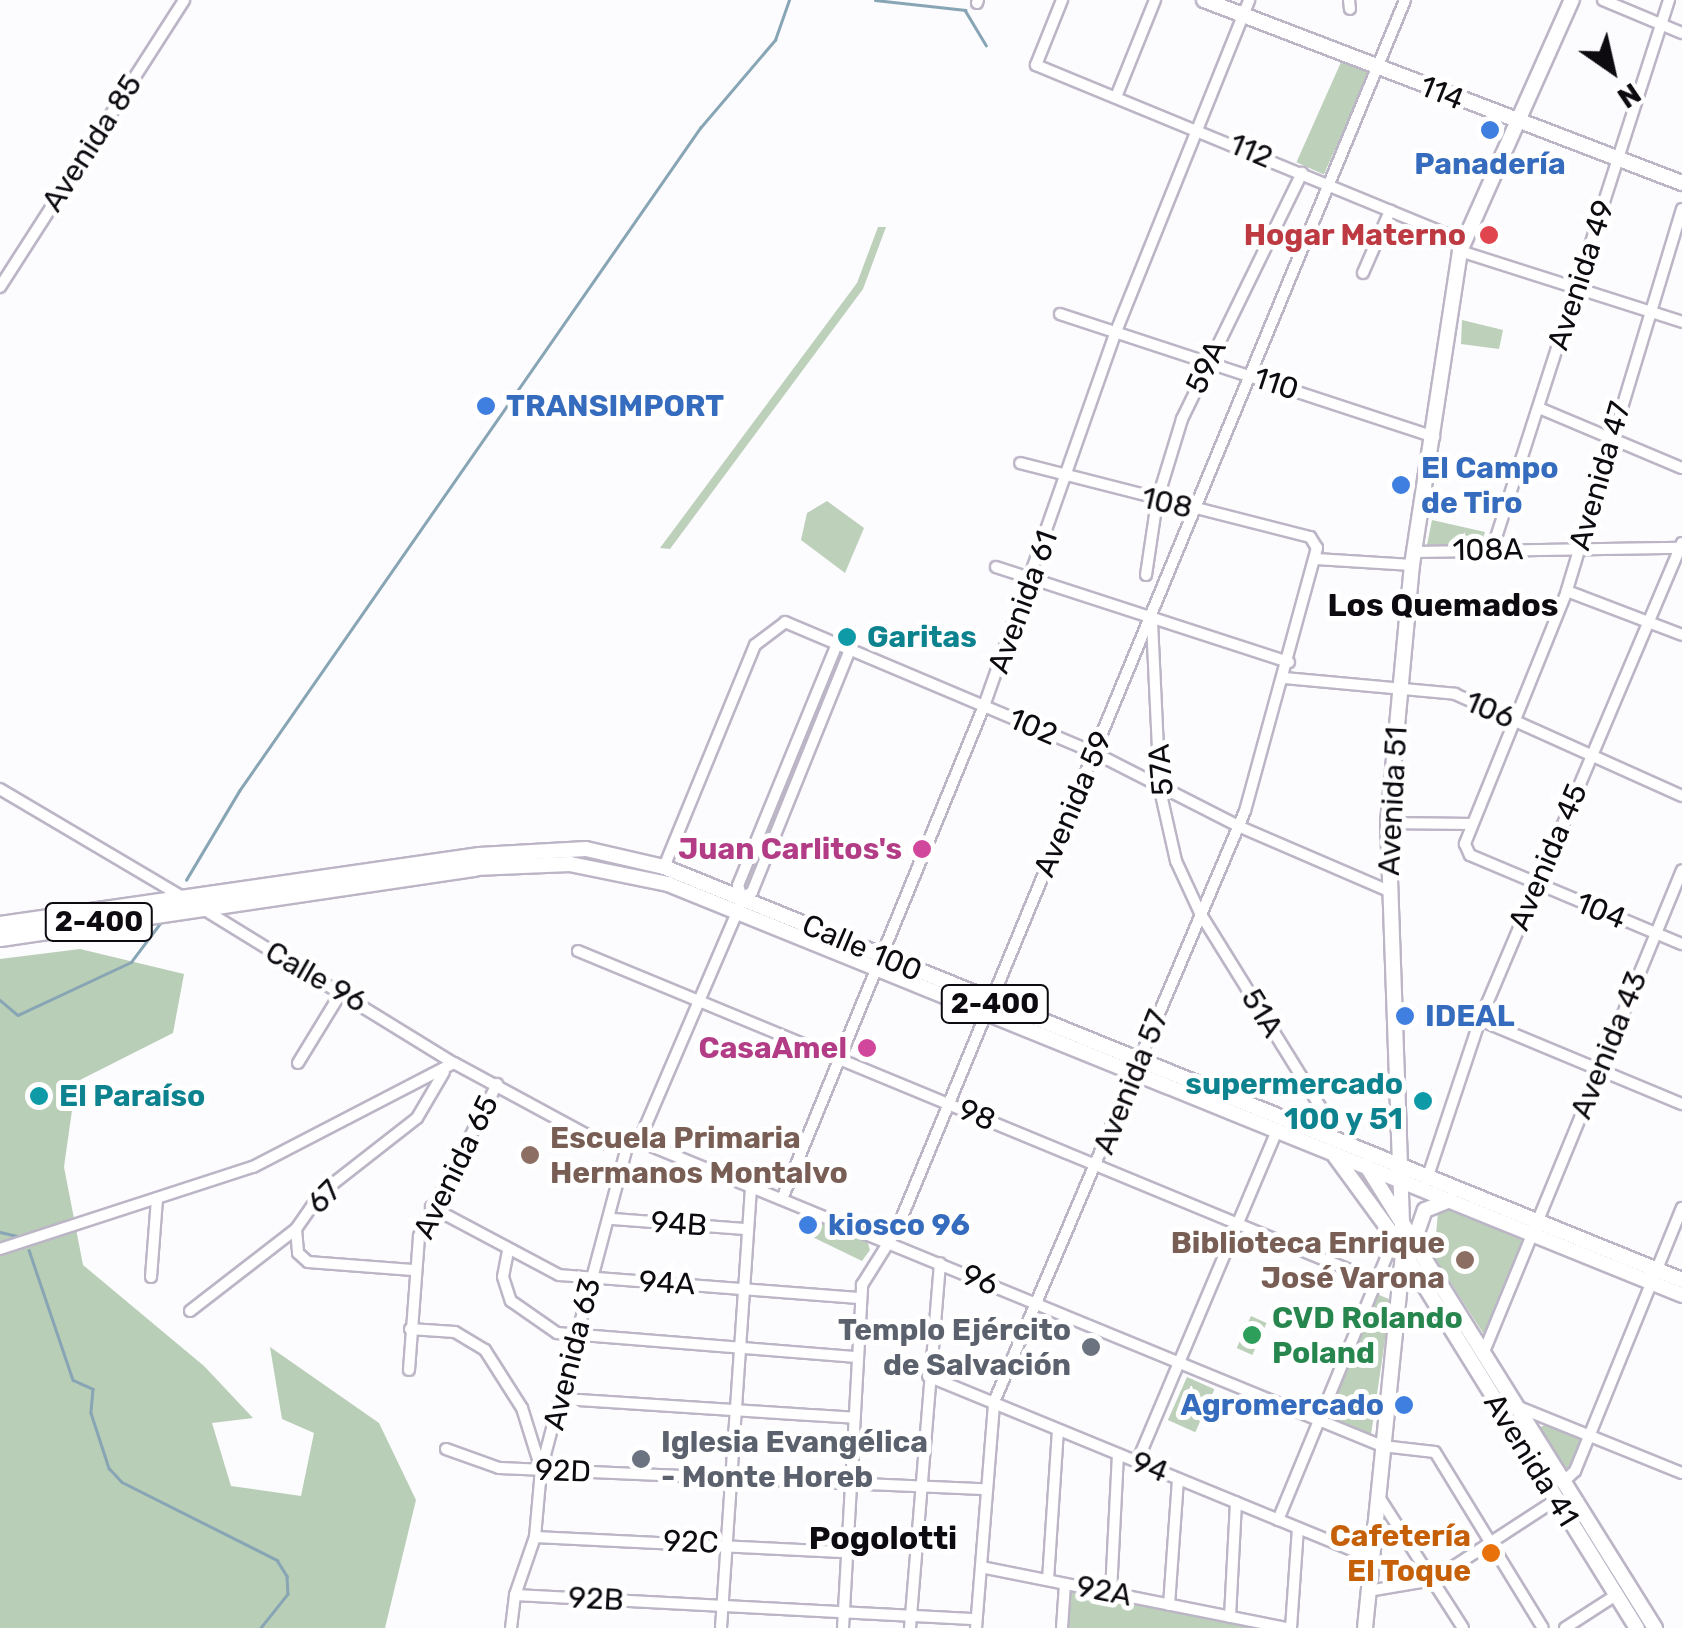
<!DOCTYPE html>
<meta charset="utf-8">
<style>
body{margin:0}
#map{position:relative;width:1682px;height:1628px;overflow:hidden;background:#fcfbfe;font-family:Rubik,sans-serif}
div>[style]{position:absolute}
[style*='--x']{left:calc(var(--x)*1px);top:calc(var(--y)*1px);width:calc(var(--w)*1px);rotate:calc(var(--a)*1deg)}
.green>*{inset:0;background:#bcd0ba;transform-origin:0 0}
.forest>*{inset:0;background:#b9ceb6}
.stream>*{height:2.5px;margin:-1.25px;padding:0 1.25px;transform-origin:1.25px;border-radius:1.25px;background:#87a5b4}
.roads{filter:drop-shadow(2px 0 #bcb5c6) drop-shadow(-2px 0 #bcb5c6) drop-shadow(0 2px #bcb5c6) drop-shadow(0 -2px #bcb5c6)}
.minor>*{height:10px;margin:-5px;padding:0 5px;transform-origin:5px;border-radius:5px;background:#fff}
.major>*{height:14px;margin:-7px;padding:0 7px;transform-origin:7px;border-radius:7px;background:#fff}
.highway>*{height:15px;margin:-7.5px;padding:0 7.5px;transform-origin:7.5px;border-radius:7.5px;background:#fff}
.dots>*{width:28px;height:28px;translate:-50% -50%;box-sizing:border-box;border:5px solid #fff;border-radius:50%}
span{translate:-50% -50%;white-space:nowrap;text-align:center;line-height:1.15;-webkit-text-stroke:10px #fff;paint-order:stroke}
.shield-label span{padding:2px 8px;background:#fff;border:2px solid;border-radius:8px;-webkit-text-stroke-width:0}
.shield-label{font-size:28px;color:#0d0a10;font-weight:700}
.street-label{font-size:30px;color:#0d0a10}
.shop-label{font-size:30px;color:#366cbe;font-weight:700}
.left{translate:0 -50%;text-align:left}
.right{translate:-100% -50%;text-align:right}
.health-label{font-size:30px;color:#be3a42;font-weight:700}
.culture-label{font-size:30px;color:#0d838f;font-weight:700}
.hotel-label{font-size:30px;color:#b23c85;font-weight:700}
.education-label{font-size:30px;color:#785e54;font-weight:700}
.leisure-label{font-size:30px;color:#27864d;font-weight:700}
.worship-label{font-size:30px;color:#5b616d;font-weight:700}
.food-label{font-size:30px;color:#c56008;font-weight:700}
.neighbourhood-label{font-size:32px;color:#0d0a10;font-weight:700}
.north{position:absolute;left:1562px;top:20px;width:100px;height:100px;-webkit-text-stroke:8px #fff;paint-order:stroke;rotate:146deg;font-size:28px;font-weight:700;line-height:40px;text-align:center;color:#0d0a10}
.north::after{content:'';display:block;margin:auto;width:35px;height:45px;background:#0d0a10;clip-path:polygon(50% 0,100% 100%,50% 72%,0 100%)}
</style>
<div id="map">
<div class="green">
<div style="left:1342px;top:60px;width:30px;height:112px;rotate:24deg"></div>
<div style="clip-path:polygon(878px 227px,886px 227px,863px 289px,670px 549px,660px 548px,857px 283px)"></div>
<div style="clip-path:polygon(1462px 320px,1503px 330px,1499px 349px,1461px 344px)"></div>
<div style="clip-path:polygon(827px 501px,864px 528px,845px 573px,801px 540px,807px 513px)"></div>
<div style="clip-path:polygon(1432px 520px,1485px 532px,1481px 544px,1427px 545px)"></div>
<div style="clip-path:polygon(838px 648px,846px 651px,743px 894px,741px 885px)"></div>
<div style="clip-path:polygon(1444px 1206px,1525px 1241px,1485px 1336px,1434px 1257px,1438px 1212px)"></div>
<div style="clip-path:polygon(802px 1213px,867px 1240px,870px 1250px,862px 1261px,796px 1229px)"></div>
<div style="clip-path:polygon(1370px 1291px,1391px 1300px,1370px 1441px,1319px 1419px)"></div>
<div style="left:1251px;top:1316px;width:17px;height:35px;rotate:24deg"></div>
<div style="left:1187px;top:1377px;width:30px;height:47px;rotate:24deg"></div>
<div style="clip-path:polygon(1548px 1424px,1585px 1438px,1565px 1475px,1535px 1429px)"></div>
<div style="clip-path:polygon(1065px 1584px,1286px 1628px,1062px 1628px)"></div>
</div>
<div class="forest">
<div style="clip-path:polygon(80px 949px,184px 974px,173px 1033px,76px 1082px,64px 1167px,83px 1265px,204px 1366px,253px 1418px,212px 1423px,231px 1486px,301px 1496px,314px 1433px,282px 1419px,270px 1347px,379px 1423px,416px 1500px,385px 1628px,0 1628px,0 959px)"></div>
</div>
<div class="stream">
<div style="--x:875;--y:0;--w:91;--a:6.3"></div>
<div style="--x:965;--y:10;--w:41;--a:59"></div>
<div style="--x:186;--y:880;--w:104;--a:-59.2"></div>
<div style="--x:239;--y:791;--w:808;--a:-55.19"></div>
<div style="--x:700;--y:128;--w:116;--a:-49.6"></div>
<div style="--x:775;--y:40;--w:42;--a:-70.7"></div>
<div style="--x:0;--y:1000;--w:23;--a:40"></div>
<div style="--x:18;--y:1015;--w:125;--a:-25.1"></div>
<div style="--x:131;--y:962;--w:50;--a:-53.1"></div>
<div style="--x:0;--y:1232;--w:23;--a:13"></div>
<div style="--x:29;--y:1250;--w:137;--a:71.3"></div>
<div style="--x:73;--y:1380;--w:22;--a:24"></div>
<div style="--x:93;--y:1389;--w:24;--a:95"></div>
<div style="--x:91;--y:1413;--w:58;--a:71.9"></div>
<div style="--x:109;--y:1468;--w:19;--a:47"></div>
<div style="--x:122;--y:1482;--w:174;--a:26.7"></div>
<div style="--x:277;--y:1560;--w:19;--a:58"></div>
<div style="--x:287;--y:1576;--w:18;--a:87"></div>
<div style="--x:288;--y:1594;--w:43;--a:128.5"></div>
</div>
<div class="roads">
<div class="minor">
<div style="--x:1062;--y:0;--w:70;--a:111.8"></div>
<div style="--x:1036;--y:65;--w:462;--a:22.4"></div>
<div style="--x:1349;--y:0;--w:9;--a:84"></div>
<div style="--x:1603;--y:0;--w:86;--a:22.7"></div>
<div style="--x:977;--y:3;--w:3;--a:-72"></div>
<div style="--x:1116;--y:97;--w:105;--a:-68.1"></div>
<div style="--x:1682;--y:209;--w:399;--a:106.8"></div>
<div style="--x:1567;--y:591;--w:273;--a:112"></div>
<div style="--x:1465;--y:844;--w:12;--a:66"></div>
<div style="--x:1470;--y:855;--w:230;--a:22.8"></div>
<div style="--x:1460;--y:251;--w:233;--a:17.7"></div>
<div style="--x:1363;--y:273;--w:68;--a:-66.5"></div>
<div style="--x:0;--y:287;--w:341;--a:-57.3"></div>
<div style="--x:1060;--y:314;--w:394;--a:18.2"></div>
<div style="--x:1539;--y:408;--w:155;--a:22.8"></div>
<div style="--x:1492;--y:550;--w:578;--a:-72.16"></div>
<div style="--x:1414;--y:552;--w:268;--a:-0.9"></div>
<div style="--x:1316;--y:559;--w:96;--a:3.6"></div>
<div style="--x:996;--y:567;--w:308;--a:18"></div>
<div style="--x:1146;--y:575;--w:75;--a:-81.5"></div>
<div style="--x:1157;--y:501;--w:86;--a:-73"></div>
<div style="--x:1182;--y:419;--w:274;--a:-64"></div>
<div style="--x:1567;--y:591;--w:123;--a:20.9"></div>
<div style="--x:1152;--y:622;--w:168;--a:87.3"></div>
<div style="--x:1160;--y:790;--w:73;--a:77.3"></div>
<div style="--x:1176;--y:861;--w:57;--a:65.2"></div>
<div style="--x:1200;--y:913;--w:235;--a:58.2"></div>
<div style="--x:837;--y:644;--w:261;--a:112.3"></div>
<div style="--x:738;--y:885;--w:14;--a:73"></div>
<div style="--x:742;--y:898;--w:12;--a:-31"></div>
<div style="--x:752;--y:892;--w:261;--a:-68"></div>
<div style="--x:1284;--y:678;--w:172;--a:5.3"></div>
<div style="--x:1455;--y:694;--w:249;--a:24.2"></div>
<div style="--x:0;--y:789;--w:210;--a:30.6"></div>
<div style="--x:1388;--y:823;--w:82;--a:0.7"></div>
<div style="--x:664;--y:867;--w:240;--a:-67.7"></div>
<div style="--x:755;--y:645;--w:38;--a:-37"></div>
<div style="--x:785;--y:622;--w:334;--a:22.9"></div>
<div style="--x:1093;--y:752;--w:163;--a:27"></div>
<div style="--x:1238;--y:826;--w:164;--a:23.3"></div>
<div style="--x:200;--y:907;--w:298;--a:31.6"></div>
<div style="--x:454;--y:1063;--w:170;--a:28.4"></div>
<div style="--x:604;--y:1144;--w:35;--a:-5"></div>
<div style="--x:578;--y:951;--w:864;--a:22.47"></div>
<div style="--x:1480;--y:1020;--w:219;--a:22.6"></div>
<div style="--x:298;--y:1063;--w:84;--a:-58.6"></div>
<div style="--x:639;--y:1141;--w:803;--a:22.32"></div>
<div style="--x:1382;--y:1446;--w:53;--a:6.5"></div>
<div style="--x:1435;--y:1452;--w:206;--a:58.5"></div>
<div style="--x:639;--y:1141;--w:254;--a:-66.8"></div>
<div style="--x:1426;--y:1182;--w:171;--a:-71.6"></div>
<div style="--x:1480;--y:1020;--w:518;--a:-67.05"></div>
<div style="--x:782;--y:1199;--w:533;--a:-67.72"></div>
<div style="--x:984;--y:706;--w:394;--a:-70.6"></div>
<div style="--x:1115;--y:334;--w:360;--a:-68.1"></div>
<div style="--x:431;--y:1207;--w:145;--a:28"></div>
<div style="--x:559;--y:1275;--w:302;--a:4.4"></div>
<div style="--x:613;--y:1219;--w:132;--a:4.3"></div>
<div style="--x:296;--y:1229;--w:24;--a:85"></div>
<div style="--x:298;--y:1253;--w:13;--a:42"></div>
<div style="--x:308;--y:1262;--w:105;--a:4.4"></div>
<div style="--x:0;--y:1249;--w:266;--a:-18"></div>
<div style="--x:253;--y:1167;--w:226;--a:-27.4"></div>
<div style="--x:508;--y:1251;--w:26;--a:101"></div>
<div style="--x:503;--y:1277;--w:25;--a:72"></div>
<div style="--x:511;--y:1301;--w:56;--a:34.8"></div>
<div style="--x:557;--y:1333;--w:301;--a:4.6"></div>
<div style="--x:151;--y:1277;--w:78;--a:-85.6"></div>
<div style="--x:190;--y:1311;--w:134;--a:-37.7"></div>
<div style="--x:296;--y:1229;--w:44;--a:-55.2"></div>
<div style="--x:321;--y:1193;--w:122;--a:-38"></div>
<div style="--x:417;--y:1118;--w:53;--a:-59.6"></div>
<div style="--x:410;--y:1329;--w:45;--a:3.8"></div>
<div style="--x:455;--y:1332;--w:35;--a:31"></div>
<div style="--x:485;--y:1350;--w:69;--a:57.5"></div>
<div style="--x:522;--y:1408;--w:64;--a:72.7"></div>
<div style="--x:1483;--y:1354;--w:523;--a:-67.65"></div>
<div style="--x:409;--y:1370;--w:134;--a:-85.7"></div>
<div style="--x:419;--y:1236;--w:171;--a:-62.8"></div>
<div style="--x:928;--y:1376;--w:479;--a:22.3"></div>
<div style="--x:563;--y:1399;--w:292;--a:3.7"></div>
<div style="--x:1516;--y:1406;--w:179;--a:22"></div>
<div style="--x:446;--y:1449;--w:56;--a:19.7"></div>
<div style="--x:499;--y:1468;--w:485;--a:2.5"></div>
<div style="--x:1137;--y:1462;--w:362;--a:-67.1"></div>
<div style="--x:1562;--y:1483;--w:18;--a:-43"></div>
<div style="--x:1575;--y:1471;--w:284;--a:-67.9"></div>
<div style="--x:1377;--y:1494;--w:159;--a:57.3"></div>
<div style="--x:1278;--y:1520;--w:307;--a:-67.6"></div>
<div style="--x:535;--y:1537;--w:312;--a:2.8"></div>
<div style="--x:981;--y:1567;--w:312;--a:11.3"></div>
<div style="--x:1048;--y:1580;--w:150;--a:-86.2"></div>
<div style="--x:1368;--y:1591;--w:66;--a:-9.6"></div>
<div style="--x:1433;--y:1580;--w:150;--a:-33.1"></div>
<div style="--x:1111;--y:1592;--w:138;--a:-87.1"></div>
<div style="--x:515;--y:1595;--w:462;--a:3"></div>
<div style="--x:1169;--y:1605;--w:126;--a:-85.9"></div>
<div style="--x:1230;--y:1617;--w:115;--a:-87"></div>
<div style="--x:511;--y:1628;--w:33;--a:-83"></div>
<div style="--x:515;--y:1595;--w:61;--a:-71"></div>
<div style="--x:535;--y:1537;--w:67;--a:-84.9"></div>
<div style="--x:541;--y:1470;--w:338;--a:-75.1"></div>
<div style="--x:721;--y:1628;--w:441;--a:-86.1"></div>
<div style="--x:843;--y:1628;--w:344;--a:-86.8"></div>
<div style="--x:862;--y:1285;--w:66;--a:-58"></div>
<div style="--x:897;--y:1229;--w:1330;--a:-67.54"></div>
<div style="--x:910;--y:1628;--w:366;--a:-85.3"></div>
<div style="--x:976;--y:1628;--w:227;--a:-85.4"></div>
<div style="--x:994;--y:1402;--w:642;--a:-66.99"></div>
<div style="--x:1245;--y:811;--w:273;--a:-74.7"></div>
<div style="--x:1317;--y:548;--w:13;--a:-122"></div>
<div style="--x:1310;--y:537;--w:299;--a:-165.7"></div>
<div style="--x:1062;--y:1628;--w:44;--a:-86.1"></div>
<div style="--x:1291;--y:1628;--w:100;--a:-86"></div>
<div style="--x:1565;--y:1628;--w:61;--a:-32.9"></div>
</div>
<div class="major">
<div style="--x:1204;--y:0;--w:512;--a:20.95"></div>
<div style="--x:479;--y:855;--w:107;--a:-3.2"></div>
<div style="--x:586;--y:849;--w:80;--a:13"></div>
<div style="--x:664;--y:867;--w:1099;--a:22.08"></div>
<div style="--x:475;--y:868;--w:95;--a:-2.4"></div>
<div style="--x:570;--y:864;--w:100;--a:11.5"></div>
<div style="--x:668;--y:884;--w:1094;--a:22.06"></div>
<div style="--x:1335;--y:1156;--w:102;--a:53.8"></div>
<div style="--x:1395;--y:1238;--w:459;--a:58.2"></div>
<div style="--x:1366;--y:1165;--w:546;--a:58.03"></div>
<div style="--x:1412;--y:1247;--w:39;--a:-71"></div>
<div style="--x:1425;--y:1210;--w:27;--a:-22"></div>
<div style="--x:1365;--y:1628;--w:379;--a:-84.2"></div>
<div style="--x:1403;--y:1251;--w:428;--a:-92"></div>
<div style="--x:1388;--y:823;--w:259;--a:-84.7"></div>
<div style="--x:1412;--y:565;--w:318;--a:-81.3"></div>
<div style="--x:1460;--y:251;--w:275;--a:-66"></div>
</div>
<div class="highway">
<div style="--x:0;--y:924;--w:484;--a:-8.2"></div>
<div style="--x:0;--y:938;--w:480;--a:-8.4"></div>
</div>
</div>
<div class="dots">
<div style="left:1490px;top:130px;background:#3f7fe0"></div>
<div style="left:1489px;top:235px;background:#e0444e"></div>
<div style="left:486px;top:406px;background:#3f7fe0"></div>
<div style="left:1401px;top:485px;background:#3f7fe0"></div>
<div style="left:847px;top:637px;background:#0f9aa8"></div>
<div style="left:922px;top:849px;background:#d1479c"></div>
<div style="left:1405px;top:1016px;background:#3f7fe0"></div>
<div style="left:867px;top:1048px;background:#d1479c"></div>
<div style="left:39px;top:1096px;background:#0f9aa8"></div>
<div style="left:1423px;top:1101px;background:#0f9aa8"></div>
<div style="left:530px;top:1155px;background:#8d6e63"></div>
<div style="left:808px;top:1225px;background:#3f7fe0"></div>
<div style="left:1465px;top:1260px;background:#8d6e63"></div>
<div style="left:1252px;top:1335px;background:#2e9e5b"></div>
<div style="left:1091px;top:1347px;background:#6b7280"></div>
<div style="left:1404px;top:1405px;background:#3f7fe0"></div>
<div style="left:641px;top:1459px;background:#6b7280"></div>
<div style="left:1491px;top:1553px;background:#e8710a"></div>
</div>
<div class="shield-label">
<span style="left:99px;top:922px">2-400</span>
<span style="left:995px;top:1004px">2-400</span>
</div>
<div class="street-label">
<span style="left:1442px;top:93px;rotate:22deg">114</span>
<span style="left:92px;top:143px;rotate:-57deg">Avenida 85</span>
<span style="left:1251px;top:151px;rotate:23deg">112</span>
<span style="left:1581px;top:275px;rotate:-72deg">Avenida 49</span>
<span style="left:1206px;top:367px;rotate:-65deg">59A</span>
<span style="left:1276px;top:384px;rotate:18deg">110</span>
<span style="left:1600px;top:476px;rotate:-74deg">Avenida 47</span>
<span style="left:1167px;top:503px;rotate:13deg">108</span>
<span style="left:1488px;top:550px;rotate:-1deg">108A</span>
<span style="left:1023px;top:602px;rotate:-70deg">Avenida 61</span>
<span style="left:1490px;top:710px;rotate:23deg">106</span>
<span style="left:1033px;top:727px;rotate:23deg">102</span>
<span style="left:1161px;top:770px;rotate:-95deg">57A</span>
<span style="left:1393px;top:801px;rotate:-87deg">Avenida 51</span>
<span style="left:1073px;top:804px;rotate:-67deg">Avenida 59</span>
<span style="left:1548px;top:857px;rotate:-67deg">Avenida 45</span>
<span style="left:1601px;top:911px;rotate:22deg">104</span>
<span style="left:862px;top:948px;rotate:23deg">Calle 100</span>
<span style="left:316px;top:977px;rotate:30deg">Calle 96</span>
<span style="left:1262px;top:1013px;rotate:58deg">51A</span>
<span style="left:1609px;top:1045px;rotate:-68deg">Avenida 43</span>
<span style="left:1131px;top:1082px;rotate:-68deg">Avenida 57</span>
<span style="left:977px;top:1115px;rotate:23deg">98</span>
<span style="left:456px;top:1167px;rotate:-64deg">Avenida 65</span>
<span style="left:324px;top:1197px;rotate:-45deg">67</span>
<span style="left:679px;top:1224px;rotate:4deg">94B</span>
<span style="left:980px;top:1280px;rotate:23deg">96</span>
<span style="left:667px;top:1283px;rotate:3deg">94A</span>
<span style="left:572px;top:1354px;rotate:-76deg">Avenida 63</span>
<span style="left:1531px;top:1460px;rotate:58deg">Avenida 41</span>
<span style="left:1150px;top:1467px;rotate:22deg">94</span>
<span style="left:563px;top:1471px;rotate:2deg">92D</span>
<span style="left:691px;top:1542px;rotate:2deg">92C</span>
<span style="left:1104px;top:1591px;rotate:11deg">92A</span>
<span style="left:596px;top:1599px;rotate:3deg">92B</span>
</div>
<div class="shop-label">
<span style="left:1490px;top:164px">Panadería</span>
<span class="left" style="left:506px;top:406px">TRANSIMPORT</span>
<span class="left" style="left:1421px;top:485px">El Campo<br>de Tiro</span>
<span class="left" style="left:1425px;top:1016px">IDEAL</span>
<span class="left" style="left:828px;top:1225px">kiosco 96</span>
<span class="right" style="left:1384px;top:1405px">Agromercado</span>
</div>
<div class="health-label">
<span class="right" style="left:1466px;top:235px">Hogar Materno</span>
</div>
<div class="culture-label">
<span class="left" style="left:867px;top:637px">Garitas</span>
<span class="right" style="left:1403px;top:1101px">supermercado<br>100 y 51</span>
<span class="left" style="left:59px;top:1096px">El Paraíso</span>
</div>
<div class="hotel-label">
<span class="right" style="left:902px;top:849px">Juan Carlitos's</span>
<span class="right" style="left:847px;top:1048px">CasaAmel</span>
</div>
<div class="education-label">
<span class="left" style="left:550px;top:1155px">Escuela Primaria<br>Hermanos Montalvo</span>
<span class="right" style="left:1445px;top:1260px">Biblioteca Enrique<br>José Varona</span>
</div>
<div class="leisure-label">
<span class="left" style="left:1272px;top:1335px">CVD Rolando<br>Poland</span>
</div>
<div class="worship-label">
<span class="right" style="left:1071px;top:1347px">Templo Ejército<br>de Salvación</span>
<span class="left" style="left:661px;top:1459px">Iglesia Evangélica<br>- Monte Horeb</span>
</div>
<div class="food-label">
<span class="right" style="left:1471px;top:1553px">Cafetería<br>El Toque</span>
</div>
<div class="neighbourhood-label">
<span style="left:1443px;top:605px">Los Quemados</span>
<span style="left:883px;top:1538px">Pogolotti</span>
</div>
<div class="north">N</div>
</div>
